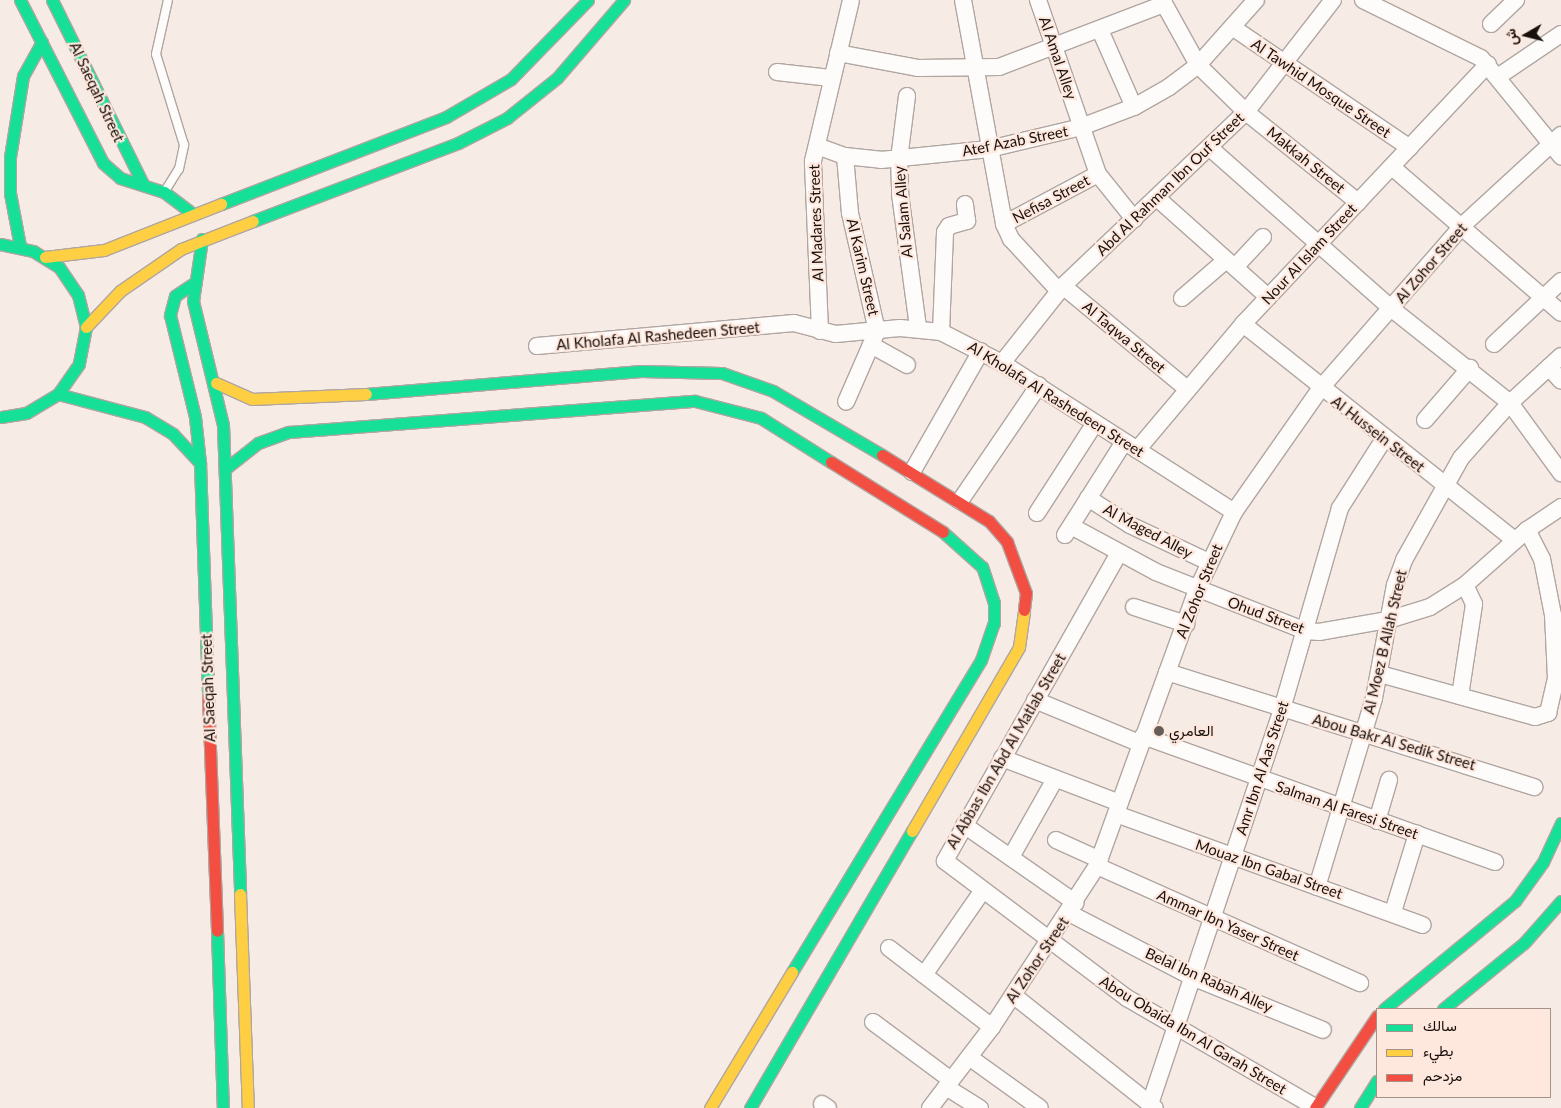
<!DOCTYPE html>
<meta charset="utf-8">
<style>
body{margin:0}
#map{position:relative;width:1561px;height:1108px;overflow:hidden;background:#f7ebe5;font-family:Lato,Vazirmatn,sans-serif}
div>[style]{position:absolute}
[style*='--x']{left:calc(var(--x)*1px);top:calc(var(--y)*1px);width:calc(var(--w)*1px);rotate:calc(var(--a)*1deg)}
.roads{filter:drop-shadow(1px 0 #b0a6a1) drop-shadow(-1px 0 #b0a6a1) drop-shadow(0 1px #b0a6a1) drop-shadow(0 -1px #b0a6a1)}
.lane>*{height:8px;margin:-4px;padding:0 4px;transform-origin:4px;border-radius:4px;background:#fefcfb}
.street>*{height:16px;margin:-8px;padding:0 8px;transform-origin:8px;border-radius:8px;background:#fefcfb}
.fast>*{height:11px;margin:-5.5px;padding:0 5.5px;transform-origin:5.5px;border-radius:5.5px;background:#16e098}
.slow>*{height:11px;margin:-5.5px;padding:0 5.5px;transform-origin:5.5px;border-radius:5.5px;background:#ffcf43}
.jam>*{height:11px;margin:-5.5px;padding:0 5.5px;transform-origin:5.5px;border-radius:5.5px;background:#f24e42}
.dots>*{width:14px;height:14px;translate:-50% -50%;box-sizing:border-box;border:2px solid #fee8de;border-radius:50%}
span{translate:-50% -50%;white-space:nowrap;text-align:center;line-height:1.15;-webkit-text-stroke:4.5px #fee8de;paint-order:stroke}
.street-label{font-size:15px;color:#19100c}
.poi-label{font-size:15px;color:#19100c}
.left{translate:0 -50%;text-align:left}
.legend{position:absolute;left:1376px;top:1008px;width:175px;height:90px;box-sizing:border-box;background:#fee8de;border:1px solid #a2928a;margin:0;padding:6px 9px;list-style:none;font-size:15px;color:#19100c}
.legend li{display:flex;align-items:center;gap:10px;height:25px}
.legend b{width:25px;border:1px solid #a2928a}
.north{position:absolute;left:1501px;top:10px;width:50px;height:50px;-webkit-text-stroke:4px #fee8de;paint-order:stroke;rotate:262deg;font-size:14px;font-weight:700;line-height:20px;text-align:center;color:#19100c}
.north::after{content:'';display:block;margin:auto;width:18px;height:22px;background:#19100c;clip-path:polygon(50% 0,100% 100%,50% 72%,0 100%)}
</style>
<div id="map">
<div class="roads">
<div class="lane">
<div style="--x:165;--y:191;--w:26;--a:-58"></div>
<div style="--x:179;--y:169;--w:25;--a:-78"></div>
<div style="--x:184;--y:145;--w:95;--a:-107.1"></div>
<div style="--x:156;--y:54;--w:55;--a:-77.5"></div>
</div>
<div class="street">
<div style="--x:963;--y:0;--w:228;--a:79.6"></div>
<div style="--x:1004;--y:224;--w:17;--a:65"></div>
<div style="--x:1011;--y:239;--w:71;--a:47.3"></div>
<div style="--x:1038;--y:0;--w:184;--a:71"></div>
<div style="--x:1098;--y:174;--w:58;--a:51.3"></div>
<div style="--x:1162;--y:0;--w:74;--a:61"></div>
<div style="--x:1198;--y:65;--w:67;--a:44.4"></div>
<div style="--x:1246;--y:112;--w:144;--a:38.8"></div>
<div style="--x:1363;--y:0;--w:131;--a:26.2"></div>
<div style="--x:1481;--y:58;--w:127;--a:50.8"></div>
<div style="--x:1491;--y:24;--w:35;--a:-44"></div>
<div style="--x:1232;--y:27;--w:215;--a:34.2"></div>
<div style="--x:1100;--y:30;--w:84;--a:66.2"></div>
<div style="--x:838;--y:53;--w:81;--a:10.6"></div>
<div style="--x:918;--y:68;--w:81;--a:-0.7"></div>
<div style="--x:999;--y:67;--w:177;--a:-20.9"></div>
<div style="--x:777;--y:72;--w:54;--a:6.3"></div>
<div style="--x:1499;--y:76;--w:75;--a:-34.1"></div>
<div style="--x:907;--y:96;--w:64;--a:97.2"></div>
<div style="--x:899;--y:159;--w:35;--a:88"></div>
<div style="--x:900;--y:194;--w:135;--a:82.3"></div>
<div style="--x:817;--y:146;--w:30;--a:20"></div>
<div style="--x:845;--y:156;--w:36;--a:6"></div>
<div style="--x:881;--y:160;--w:109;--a:-5.8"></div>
<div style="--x:989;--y:149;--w:95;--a:-13.4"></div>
<div style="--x:1081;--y:127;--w:57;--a:-20.7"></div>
<div style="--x:1134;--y:107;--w:40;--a:-29.7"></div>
<div style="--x:1169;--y:87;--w:36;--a:-37"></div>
<div style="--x:1198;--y:65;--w:87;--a:-48.3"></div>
<div style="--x:1210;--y:148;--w:243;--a:41.5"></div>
<div style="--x:1392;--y:309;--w:151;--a:38.5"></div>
<div style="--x:1510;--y:403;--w:87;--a:53.9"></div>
<div style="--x:845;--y:156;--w:57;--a:85"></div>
<div style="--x:850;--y:213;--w:121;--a:77.1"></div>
<div style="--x:877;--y:331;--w:77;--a:113.6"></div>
<div style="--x:1392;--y:167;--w:223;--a:40.8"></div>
<div style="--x:1157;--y:198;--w:149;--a:41.7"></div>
<div style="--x:1004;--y:224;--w:106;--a:-28"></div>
<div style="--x:1235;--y:267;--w:41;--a:-47"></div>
<div style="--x:1063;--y:286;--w:160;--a:39.7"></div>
<div style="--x:1182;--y:298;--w:58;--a:-40.8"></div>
<div style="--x:1243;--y:324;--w:347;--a:38.5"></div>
<div style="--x:820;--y:331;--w:170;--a:-92.4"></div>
<div style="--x:813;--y:161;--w:165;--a:-76.7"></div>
<div style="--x:941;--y:332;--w:100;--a:-87.7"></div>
<div style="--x:945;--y:232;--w:7;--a:-56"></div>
<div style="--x:949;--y:226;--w:19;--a:-16"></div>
<div style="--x:967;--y:221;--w:17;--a:-97"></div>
<div style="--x:1494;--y:344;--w:92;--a:-43.2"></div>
<div style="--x:871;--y:345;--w:41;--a:29.1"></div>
<div style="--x:537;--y:346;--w:258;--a:-5.1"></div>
<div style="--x:794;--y:323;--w:43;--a:14.7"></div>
<div style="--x:836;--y:334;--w:64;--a:-5.4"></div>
<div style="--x:900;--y:328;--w:41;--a:5.6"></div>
<div style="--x:941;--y:332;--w:68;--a:26.9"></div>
<div style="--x:1002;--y:363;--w:276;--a:32.7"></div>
<div style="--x:1002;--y:363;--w:98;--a:-51.6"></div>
<div style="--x:1063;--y:286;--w:253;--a:-43.6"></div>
<div style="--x:1246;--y:112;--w:142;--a:-52.2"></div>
<div style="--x:1549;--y:367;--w:18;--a:49"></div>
<div style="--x:1425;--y:420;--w:69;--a:-49.1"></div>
<div style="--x:1137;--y:450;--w:165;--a:-49.9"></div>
<div style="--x:1243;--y:324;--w:357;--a:-46.7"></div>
<div style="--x:912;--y:472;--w:139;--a:-60.3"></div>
<div style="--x:1088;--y:498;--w:50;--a:32.7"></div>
<div style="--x:1130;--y:525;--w:87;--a:25.1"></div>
<div style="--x:960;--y:501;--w:140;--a:-55.7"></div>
<div style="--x:1037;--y:513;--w:107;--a:-57.2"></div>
<div style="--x:1071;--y:526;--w:97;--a:28.4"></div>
<div style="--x:1156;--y:572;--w:161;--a:21.5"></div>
<div style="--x:1306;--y:631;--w:13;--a:4"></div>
<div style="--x:1319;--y:632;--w:70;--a:-9.9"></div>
<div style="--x:1388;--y:620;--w:44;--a:-17.2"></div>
<div style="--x:1430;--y:607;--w:41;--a:-32.2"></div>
<div style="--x:1465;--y:585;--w:83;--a:-41.6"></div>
<div style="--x:1527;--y:530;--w:41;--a:-34.1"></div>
<div style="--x:1065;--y:535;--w:110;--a:-57.6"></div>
<div style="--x:1119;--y:553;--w:354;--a:119.5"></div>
<div style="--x:945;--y:861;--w:228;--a:37"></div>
<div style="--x:1127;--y:998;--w:217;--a:30.1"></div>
<div style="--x:1134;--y:607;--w:55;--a:18.1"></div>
<div style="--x:1167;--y:672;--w:385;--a:17.4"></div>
<div style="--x:1380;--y:674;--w:161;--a:15.5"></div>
<div style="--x:1535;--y:717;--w:14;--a:-17"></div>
<div style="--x:1548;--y:713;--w:36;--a:-77"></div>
<div style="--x:1556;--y:678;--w:63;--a:-92.7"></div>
<div style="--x:1553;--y:615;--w:57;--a:-101.1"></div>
<div style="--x:1542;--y:559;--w:33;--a:-117"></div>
<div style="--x:1460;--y:696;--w:93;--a:-81.3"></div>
<div style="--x:1474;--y:604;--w:21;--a:-115"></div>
<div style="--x:1035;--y:700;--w:115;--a:22.5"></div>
<div style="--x:1143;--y:736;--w:374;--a:19.7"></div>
<div style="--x:1002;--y:758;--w:126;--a:20.9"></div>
<div style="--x:1116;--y:814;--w:326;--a:19.9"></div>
<div style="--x:1377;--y:821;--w:43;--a:-73.7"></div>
<div style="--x:964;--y:825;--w:136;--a:34.9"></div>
<div style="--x:1056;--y:840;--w:48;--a:24.4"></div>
<div style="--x:1011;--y:857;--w:87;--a:-60.5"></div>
<div style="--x:1097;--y:866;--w:288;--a:24"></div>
<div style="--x:1317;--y:887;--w:197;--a:-73.2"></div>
<div style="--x:1374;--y:698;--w:115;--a:-79.5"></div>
<div style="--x:1395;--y:585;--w:27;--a:-70"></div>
<div style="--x:1404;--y:560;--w:117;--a:-60.8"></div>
<div style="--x:1461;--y:458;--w:74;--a:-48.3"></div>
<div style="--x:1510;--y:403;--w:69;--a:-42.7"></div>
<div style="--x:1393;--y:912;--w:82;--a:-72.9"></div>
<div style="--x:1069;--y:913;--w:139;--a:27.5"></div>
<div style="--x:1192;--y:977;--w:141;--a:22"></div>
<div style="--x:889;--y:948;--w:130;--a:37.5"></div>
<div style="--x:924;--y:975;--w:103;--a:-55.2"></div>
<div style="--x:1013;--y:995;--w:181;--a:38.5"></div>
<div style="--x:873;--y:1022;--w:97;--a:36.6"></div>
<div style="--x:969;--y:1057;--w:87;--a:35.7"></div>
<div style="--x:946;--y:1087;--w:40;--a:32"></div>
<div style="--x:822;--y:1104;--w:7;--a:34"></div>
<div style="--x:1150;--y:1104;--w:416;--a:-71.5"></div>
<div style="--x:1282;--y:709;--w:209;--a:-73.9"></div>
<div style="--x:1340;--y:508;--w:82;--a:-57.5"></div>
<div style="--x:930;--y:1108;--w:102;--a:-52.6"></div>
<div style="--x:992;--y:1027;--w:192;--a:-56.9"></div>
<div style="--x:1097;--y:866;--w:294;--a:-70.1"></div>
<div style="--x:1197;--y:590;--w:86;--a:-64.6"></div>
<div style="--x:1234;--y:512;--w:150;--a:-55"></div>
<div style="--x:1320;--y:389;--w:218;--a:-48.9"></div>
<div style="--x:1463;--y:225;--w:133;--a:-42.6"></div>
</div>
<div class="fast">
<div style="--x:20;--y:0;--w:183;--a:63"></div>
<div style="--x:103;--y:163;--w:23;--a:41"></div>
<div style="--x:120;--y:178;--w:46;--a:17.7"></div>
<div style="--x:164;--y:192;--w:35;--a:37"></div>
<div style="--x:52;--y:0;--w:205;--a:63.7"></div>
<div style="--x:221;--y:204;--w:241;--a:-21.1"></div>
<div style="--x:446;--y:117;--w:75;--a:-30.3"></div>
<div style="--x:511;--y:79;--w:110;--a:-45.7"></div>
<div style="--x:253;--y:221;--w:219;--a:-20.8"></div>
<div style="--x:458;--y:143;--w:55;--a:-27"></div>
<div style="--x:507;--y:118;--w:64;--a:-38.7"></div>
<div style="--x:557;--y:78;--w:103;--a:-49.3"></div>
<div style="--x:202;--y:239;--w:63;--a:98.3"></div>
<div style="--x:193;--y:301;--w:128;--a:76.4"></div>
<div style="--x:223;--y:425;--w:469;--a:87.9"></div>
<div style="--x:0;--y:244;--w:34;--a:12"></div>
<div style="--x:33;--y:251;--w:31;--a:32"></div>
<div style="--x:59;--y:267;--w:34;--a:56"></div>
<div style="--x:78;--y:295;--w:33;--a:76"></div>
<div style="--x:86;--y:327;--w:38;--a:101"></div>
<div style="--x:79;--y:364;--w:37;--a:125"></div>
<div style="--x:58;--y:394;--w:37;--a:149"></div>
<div style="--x:26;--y:413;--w:26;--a:171"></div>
<div style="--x:20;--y:246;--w:54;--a:-100.7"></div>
<div style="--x:10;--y:193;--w:36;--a:-90"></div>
<div style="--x:10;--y:157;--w:82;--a:-80.9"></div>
<div style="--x:23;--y:76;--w:39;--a:-61"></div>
<div style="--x:194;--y:283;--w:23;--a:146"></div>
<div style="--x:175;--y:296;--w:20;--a:105"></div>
<div style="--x:170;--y:315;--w:105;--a:76.2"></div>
<div style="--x:195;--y:417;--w:46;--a:83.8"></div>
<div style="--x:200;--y:463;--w:233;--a:88"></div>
<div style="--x:58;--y:394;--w:90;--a:14.8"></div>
<div style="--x:145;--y:417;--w:33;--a:31"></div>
<div style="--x:173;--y:434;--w:40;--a:47"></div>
<div style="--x:366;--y:394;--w:276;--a:-4.8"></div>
<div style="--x:641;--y:371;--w:81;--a:1.4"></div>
<div style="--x:722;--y:373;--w:54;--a:19.4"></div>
<div style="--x:773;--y:391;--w:126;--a:30.4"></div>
<div style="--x:225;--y:469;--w:42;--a:-38.2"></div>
<div style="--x:258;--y:443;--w:33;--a:-20"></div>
<div style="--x:289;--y:432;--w:407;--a:-4.4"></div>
<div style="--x:695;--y:401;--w:68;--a:14.4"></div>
<div style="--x:761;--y:418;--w:83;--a:32.2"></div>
<div style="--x:217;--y:931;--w:177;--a:88.1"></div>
<div style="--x:792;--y:972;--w:365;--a:-58.8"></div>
<div style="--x:981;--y:660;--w:39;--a:-71"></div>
<div style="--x:994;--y:623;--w:20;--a:-90"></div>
<div style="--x:994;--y:603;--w:38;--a:-108"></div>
<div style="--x:982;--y:567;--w:52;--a:-138.1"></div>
<div style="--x:1384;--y:1009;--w:170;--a:-39.5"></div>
<div style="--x:1515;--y:901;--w:48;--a:-54.3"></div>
<div style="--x:1543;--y:862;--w:43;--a:-65.2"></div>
<div style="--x:1443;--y:1009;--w:104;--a:-39.2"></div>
<div style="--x:1524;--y:943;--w:56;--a:-48.6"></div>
<div style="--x:750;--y:1108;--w:321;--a:-59.7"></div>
<div style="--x:1360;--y:1108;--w:32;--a:-58"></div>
</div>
<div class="slow">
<div style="--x:45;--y:257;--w:59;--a:-6.8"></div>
<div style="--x:104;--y:250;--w:126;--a:-21.5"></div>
<div style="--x:86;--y:327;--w:50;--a:-46.6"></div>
<div style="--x:120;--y:291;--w:74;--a:-34.5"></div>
<div style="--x:181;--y:249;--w:77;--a:-21.3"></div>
<div style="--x:216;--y:383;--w:39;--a:24"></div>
<div style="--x:252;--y:399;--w:114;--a:-2.5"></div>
<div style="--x:912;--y:831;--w:213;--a:-59.8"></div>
<div style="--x:1019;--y:647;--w:37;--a:-82"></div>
<div style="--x:240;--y:894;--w:214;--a:87.9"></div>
<div style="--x:710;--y:1108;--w:159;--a:-58.9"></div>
</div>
<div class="jam">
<div style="--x:882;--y:455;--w:126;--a:31.7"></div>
<div style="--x:989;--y:521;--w:28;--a:49"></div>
<div style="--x:1007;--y:542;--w:54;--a:69.6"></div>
<div style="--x:1026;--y:593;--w:17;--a:97"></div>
<div style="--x:831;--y:462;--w:132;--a:32"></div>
<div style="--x:208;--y:696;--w:235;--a:87.8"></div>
<div style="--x:1315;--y:1108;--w:111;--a:-56"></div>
</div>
</div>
<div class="dots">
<div style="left:1159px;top:731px;background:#675d58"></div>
</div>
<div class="street-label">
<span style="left:1058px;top:58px;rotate:71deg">Al Amal Alley</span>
<span style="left:1321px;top:88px;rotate:34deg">Al Tawhid Mosque Street</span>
<span style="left:97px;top:92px;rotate:65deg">Al Saeqah Street</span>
<span style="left:1015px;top:141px;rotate:-11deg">Atef Azab Street</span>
<span style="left:1306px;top:160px;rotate:39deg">Makkah Street</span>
<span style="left:1170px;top:184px;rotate:-44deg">Abd Al Rahman Ibn Ouf Street</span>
<span style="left:1051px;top:199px;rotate:-28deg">Nefisa Street</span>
<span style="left:903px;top:212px;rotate:-95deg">Al Salam Alley</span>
<span style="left:816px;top:223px;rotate:-92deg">Al Madares Street</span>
<span style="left:1309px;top:254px;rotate:-47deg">Nour Al Islam Street</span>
<span style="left:1431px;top:263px;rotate:-49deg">Al Zohor Street</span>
<span style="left:863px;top:267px;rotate:77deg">Al Karim Street</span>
<span style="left:658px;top:336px;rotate:-5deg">Al Kholafa Al Rashedeen Street</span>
<span style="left:1124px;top:337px;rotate:40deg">Al Taqwa Street</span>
<span style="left:1056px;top:399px;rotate:32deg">Al Kholafa Al Rashedeen Street</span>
<span style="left:1378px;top:434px;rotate:38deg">Al Hussein Street</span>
<span style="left:1148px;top:531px;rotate:28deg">Al Maged Alley</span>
<span style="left:1199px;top:591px;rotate:-68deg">Al Zohor Street</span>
<span style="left:1266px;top:615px;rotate:20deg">Ohud Street</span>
<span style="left:1385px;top:642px;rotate:-77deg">Al Moez B Allah Street</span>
<span style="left:208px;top:688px;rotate:-92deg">Al Saeqah Street</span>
<span style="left:1394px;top:742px;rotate:16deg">Abou Bakr Al Sedik Street</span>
<span style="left:1006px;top:751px;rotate:-60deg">Al Abbas Ibn Abd Al Matlab Street</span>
<span style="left:1262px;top:768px;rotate:-72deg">Amr Ibn Al Aas Street</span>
<span style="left:1347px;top:810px;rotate:19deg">Salman Al Faresi Street</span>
<span style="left:1269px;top:869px;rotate:19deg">Mouaz Ibn Gabal Street</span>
<span style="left:1228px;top:925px;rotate:24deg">Ammar Ibn Yaser Street</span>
<span style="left:1037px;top:960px;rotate:-56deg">Al Zohor Street</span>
<span style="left:1209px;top:980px;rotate:24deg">Belal Ibn Rabah Alley</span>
<span style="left:1193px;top:1035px;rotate:31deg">Abou Obaida Ibn Al Garah Street</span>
</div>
<div class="poi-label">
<span class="left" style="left:1169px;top:731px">العامري</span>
</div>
<ul class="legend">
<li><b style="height:6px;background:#16e098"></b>سالك</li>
<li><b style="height:6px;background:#ffcf43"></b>بطيء</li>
<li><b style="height:6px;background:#f24e42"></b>مزدحم</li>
</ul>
<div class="north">ش</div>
</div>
